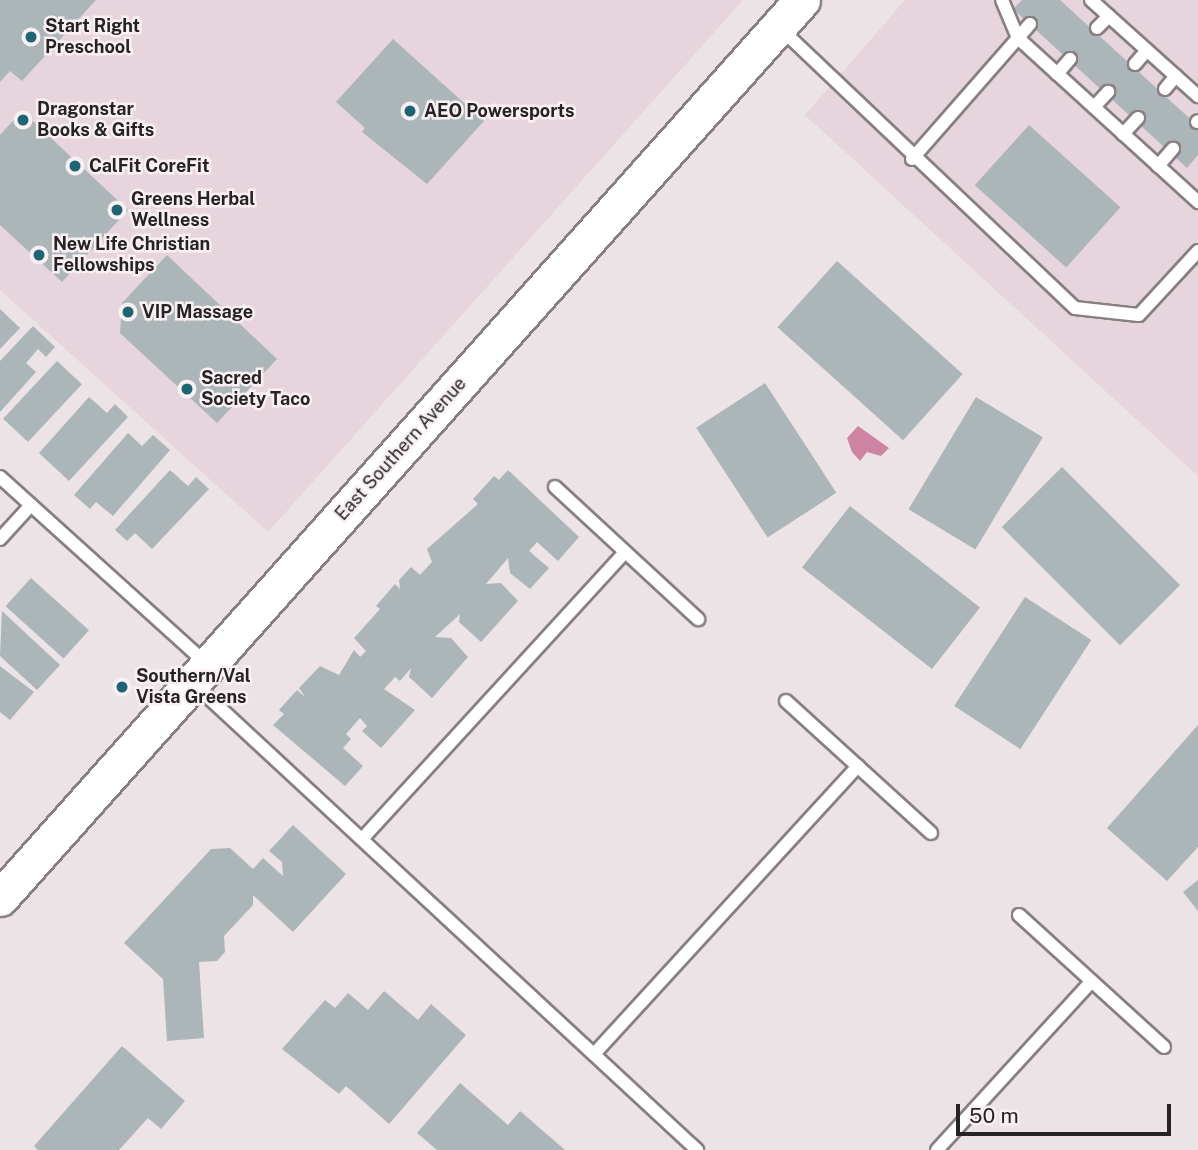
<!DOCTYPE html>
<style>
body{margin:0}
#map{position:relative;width:1198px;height:1150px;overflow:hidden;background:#ece3e6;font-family:"Public Sans",sans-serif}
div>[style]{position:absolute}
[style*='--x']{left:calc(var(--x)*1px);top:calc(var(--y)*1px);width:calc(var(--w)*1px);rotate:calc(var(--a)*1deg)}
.built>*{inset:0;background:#e6d5dc}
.water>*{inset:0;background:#ce83a2}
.building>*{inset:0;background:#acb5b7;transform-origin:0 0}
.roads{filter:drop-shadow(2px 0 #877f82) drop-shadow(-2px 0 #877f82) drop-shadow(0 2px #877f82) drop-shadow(0 -2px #877f82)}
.service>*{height:12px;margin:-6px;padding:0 6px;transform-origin:6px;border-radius:6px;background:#fff}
.secondary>*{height:35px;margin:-17.5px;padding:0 17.5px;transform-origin:17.5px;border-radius:17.5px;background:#fff}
.dots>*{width:19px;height:19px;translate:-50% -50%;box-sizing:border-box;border:4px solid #f9f0f3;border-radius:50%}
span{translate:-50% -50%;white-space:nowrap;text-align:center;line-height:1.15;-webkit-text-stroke:5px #f9f0f3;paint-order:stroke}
.poi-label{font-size:18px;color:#262324;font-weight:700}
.left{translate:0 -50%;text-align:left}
.street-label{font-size:18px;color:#262324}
.scale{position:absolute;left:956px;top:1104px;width:215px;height:32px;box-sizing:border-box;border:4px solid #262324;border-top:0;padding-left:9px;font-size:21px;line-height:24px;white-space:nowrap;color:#262324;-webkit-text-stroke:5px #f9f0f3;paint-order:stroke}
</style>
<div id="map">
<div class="built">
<div style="clip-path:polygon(0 0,743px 0,268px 532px,0 290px)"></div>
<div style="clip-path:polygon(905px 0,1198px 0,1198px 476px,805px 115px)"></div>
</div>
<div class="water">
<div style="clip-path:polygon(858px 426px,889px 448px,881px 456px,867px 452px,860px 461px,852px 452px,847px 438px)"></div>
</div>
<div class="building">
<div style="clip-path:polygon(0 0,96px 0,22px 81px,10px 71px,0 82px)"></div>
<div style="clip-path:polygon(1022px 0,1060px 0,1198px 126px,1198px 155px,1187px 168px,1013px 9px)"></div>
<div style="clip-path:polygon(393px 39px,484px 121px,427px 184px,362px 132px,365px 128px,336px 102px)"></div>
<div style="clip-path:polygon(22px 111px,128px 210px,62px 282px,0 225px,0 135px)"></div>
<div style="left:1029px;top:125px;width:123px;height:81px;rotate:42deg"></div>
<div style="clip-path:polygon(167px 255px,277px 359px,217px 423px,120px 333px,122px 303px)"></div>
<div style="left:837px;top:261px;width:169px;height:89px;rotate:42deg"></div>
<div style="clip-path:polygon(0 309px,20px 328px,0 349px)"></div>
<div style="clip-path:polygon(33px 326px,55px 347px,46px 357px,38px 349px,26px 363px,36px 372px,0 412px,0 361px)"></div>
<div style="left:57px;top:361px;width:34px;height:79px;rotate:43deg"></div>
<div style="left:765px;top:383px;width:131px;height:82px;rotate:57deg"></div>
<div style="clip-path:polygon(89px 397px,107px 413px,115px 404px,128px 417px,69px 481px,39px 453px)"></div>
<div style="left:976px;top:397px;width:78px;height:131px;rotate:31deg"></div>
<div style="clip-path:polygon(128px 433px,142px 446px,153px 435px,170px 450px,113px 516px,96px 502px,90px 509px,74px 495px)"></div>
<div style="left:1062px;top:467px;width:167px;height:85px;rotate:45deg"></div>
<div style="clip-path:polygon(170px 470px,188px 486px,196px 477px,209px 489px,152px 549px,135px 533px,127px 541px,115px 530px)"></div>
<div style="clip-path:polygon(508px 470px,579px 537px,558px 561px,537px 542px,529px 551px,549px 568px,530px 589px,510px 573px,508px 558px,486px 584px,501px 583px,518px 601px,481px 642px,459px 622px,460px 614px,435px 637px,451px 638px,468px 657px,432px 698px,409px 677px,411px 668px,400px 681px,395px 677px,384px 689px,415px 710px,381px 748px,362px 731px,367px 726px,360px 718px,346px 734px,351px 739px,343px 748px,363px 766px,345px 786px,273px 725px,284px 714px,279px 710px,297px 690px,305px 697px,299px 688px,320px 666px,339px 675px,354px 650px,360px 657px,366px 651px,354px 638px,380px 609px,376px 606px,395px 584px,400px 589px,399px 580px,411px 567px,420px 575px,432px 562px,427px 549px,478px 504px,473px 499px,494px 476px,499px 480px)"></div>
<div style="left:850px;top:506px;width:165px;height:78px;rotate:38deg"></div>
<div style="left:31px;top:578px;width:78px;height:38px;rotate:42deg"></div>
<div style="left:1025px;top:597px;width:79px;height:130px;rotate:33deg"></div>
<div style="clip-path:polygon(2px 611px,60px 665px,37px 690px,0 656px)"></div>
<div style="clip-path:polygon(0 666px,34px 692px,10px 720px,0 712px)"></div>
<div style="clip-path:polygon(1198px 725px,1198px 847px,1167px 881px,1107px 828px)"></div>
<div style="clip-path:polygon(293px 825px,346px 874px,293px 932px,253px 895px,253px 905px,224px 936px,225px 952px,217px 961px,199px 962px,204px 1038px,167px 1041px,163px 979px,124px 943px,211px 849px,230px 848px,253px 869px,263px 858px,283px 876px,282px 862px,269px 851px)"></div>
<div style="clip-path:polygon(1198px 880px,1198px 911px,1183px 892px)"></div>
<div style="clip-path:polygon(384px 991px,418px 1020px,431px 1004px,466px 1035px,389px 1124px,346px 1086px,339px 1094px,282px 1049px,325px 1000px,335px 1008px,348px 993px,368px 1010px)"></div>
<div style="clip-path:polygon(122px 1046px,185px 1101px,161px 1129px,148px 1118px,119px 1150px,38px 1150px,34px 1146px)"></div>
<div style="clip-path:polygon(460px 1083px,508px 1125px,520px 1111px,565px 1150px,437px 1150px,417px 1133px)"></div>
</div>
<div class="roads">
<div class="service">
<div style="--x:1091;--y:0;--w:144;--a:41.9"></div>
<div style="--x:1030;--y:24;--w:18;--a:131"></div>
<div style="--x:1018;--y:38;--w:244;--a:42.3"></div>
<div style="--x:1097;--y:28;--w:17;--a:-45"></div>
<div style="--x:781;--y:29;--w:405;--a:43.5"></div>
<div style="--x:1075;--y:308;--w:64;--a:6.2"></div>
<div style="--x:1139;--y:315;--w:87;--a:-47.3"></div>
<div style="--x:1135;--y:64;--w:18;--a:-49"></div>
<div style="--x:1057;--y:74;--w:20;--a:-49"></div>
<div style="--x:1165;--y:89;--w:17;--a:-50"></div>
<div style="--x:1094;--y:107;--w:21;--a:-47"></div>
<div style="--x:1197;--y:122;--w:1;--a:-45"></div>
<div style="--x:1123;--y:134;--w:22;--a:-47"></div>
<div style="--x:912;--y:159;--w:161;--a:-48.8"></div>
<div style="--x:1018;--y:38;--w:41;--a:-112.8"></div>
<div style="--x:1158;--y:166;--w:23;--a:-49"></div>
<div style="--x:0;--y:477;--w:280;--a:42.1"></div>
<div style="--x:555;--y:487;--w:195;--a:42.7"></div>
<div style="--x:0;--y:539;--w:46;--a:-47.6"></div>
<div style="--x:194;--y:684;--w:686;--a:42.81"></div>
<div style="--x:786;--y:701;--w:196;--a:42.3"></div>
<div style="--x:363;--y:838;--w:388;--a:-47.5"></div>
<div style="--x:1019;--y:915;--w:196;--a:42.3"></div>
<div style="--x:595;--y:1053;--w:389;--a:-47.5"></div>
<div style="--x:937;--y:1150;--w:228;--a:-47.5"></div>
</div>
<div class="secondary">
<div style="--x:0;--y:898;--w:1204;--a:-48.23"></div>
</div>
</div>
<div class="dots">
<div style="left:31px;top:37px;background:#1d6574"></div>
<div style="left:410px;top:111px;background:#1d6574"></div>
<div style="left:23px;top:120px;background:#1d6574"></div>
<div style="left:75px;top:166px;background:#1d6574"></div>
<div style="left:117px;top:210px;background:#1d6574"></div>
<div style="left:39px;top:255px;background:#1d6574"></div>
<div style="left:128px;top:312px;background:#1d6574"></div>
<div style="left:187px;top:389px;background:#1d6574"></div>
<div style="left:122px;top:687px;background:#1d6574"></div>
</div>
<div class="poi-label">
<span class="left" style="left:45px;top:37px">Start Right<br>Preschool</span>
<span class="left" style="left:37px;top:120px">Dragonstar<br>Books &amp; Gifts</span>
<span class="left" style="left:424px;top:111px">AEO Powersports</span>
<span class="left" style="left:89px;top:166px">CalFit CoreFit</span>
<span class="left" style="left:131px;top:210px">Greens Herbal<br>Wellness</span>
<span class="left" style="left:53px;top:255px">New Life Christian<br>Fellowships</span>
<span class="left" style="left:142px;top:312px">VIP Massage</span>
<span class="left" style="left:201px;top:389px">Sacred<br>Society Taco</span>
<span class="left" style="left:136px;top:687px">Southern/Val<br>Vista Greens</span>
</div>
<div class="street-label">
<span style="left:401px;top:449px;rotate:-48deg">East Southern Avenue</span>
</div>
<div class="scale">50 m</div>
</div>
